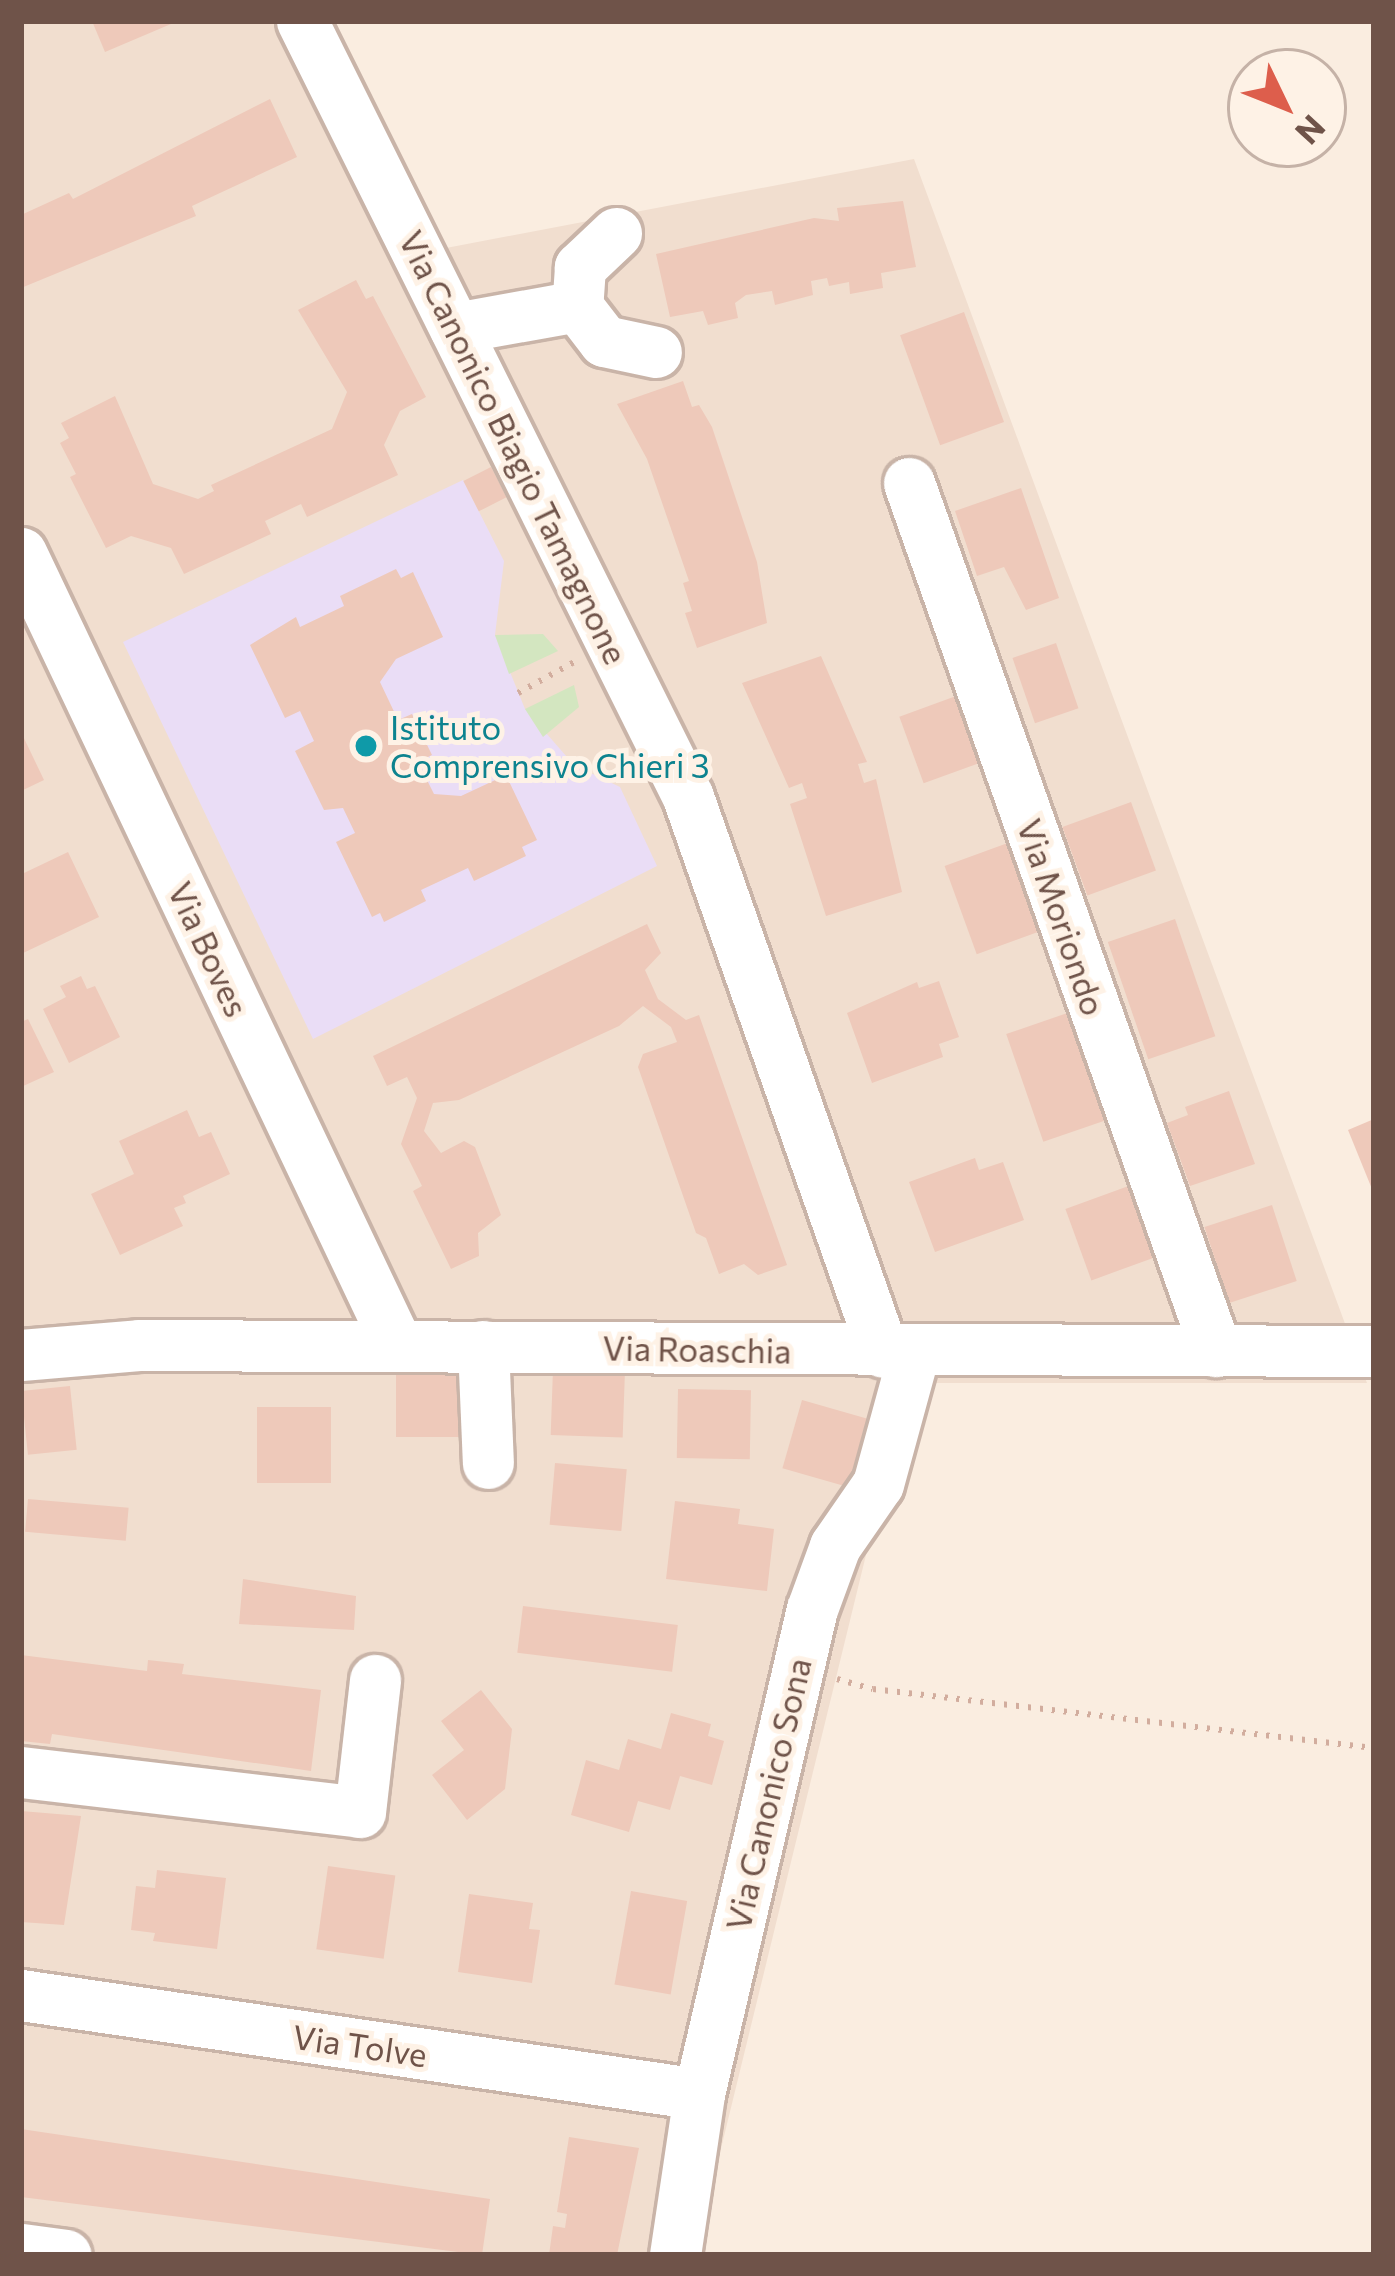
<!DOCTYPE html>
<style>
body{margin:0}
#map{position:relative;width:1395px;height:2276px;overflow:hidden;background:#faede0;font-family:Commissioner,sans-serif}
div>[style]{position:absolute}
[style*='--x']{left:calc(var(--x)*1px);top:calc(var(--y)*1px);width:calc(var(--w)*1px);rotate:calc(var(--a)*1deg)}
.residential>*{inset:0;background:#f1decf}
.education>*{inset:0;background:#eaddf6}
.green>*{inset:0;background:#d3e6c0}
.building>*{inset:0;background:#eec9ba;transform-origin:0 0}
.path>*{height:6px;margin-top:-3px;transform-origin:0;background:repeating-linear-gradient(90deg,#d2ad9e 0 3px,transparent 0 12px)}
.roads{filter:drop-shadow(3px 0 #c9b4a8) drop-shadow(-3px 0 #c9b4a8) drop-shadow(0 3px #c9b4a8) drop-shadow(0 -3px #c9b4a8)}
.minor>*{height:51px;margin:-25.5px;padding:0 25.5px;transform-origin:25.5px;border-radius:25.5px;background:#fff}
.dots>*{width:33px;height:33px;translate:-50% -50%;box-sizing:border-box;border:6px solid #fef2e6;border-radius:50%}
span{translate:-50% -50%;white-space:nowrap;text-align:center;line-height:1.15;-webkit-text-stroke:10px #fef2e6;paint-order:stroke}
.street-label{font-size:33px;color:#6f5349}
.culture-label{font-size:33px;color:#0d838f}
.left{translate:0 -50%;text-align:left}
.frame{position:absolute;inset:0;border:24px solid #6f5349;pointer-events:none}
.north{position:absolute;left:1227px;top:48px;width:120px;height:120px;box-sizing:border-box;background:#fef2e6;border:3px solid #c5b2a7;border-radius:50%;rotate:133deg;font-size:33px;font-weight:700;line-height:48px;text-align:center;color:#6f5349}
.north::after{content:'';display:block;margin:auto;width:42px;height:54px;background:#dd5e4c;clip-path:polygon(50% 0,100% 100%,50% 72%,0 100%)}
</style>
<div id="map">
<div class="residential">
<div style="clip-path:polygon(21px 21px,334px 21px,446px 248px,914px 159px,1367px 1383px,908px 1383px,695px 2255px,21px 2255px)"></div>
</div>
<div class="education">
<div style="clip-path:polygon(463px 480px,504px 561px,495px 635px,525px 709px,574px 765px,620px 787px,657px 866px,313px 1039px,123px 642px)"></div>
</div>
<div class="green">
<div style="clip-path:polygon(543px 634px,558px 651px,509px 674px,495px 635px)"></div>
<div style="clip-path:polygon(574px 685px,579px 707px,543px 737px,525px 709px)"></div>
</div>
<div class="building">
<div style="clip-path:polygon(92px 21px,178px 21px,105px 52px)"></div>
<div style="clip-path:polygon(270px 99px,297px 157px,192px 206px,196px 216px,21px 288px,21px 215px,69px 193px,73px 199px)"></div>
<div style="clip-path:polygon(903px 201px,916px 267px,881px 273px,883px 288px,850px 294px,849px 282px,829px 286px,827px 278px,811px 281px,813px 295px,775px 305px,772px 291px,746px 295px,735px 303px,738px 318px,708px 325px,703px 311px,670px 317px,656px 254px,814px 218px,839px 221px,837px 208px)"></div>
<div style="clip-path:polygon(356px 280px,366px 299px,373px 296px,426px 397px,400px 411px,384px 445px,398px 475px,307px 517px,301px 504px,265px 521px,271px 534px,184px 574px,171px 548px,131px 536px,106px 548px,70px 477px,76px 474px,60px 443px,69px 438px,61px 423px,115px 396px,153px 484px,198px 499px,214px 491px,211px 485px,332px 429px,347px 392px,298px 310px)"></div>
<div style="left:964px;top:312px;width:117px;height:68px;rotate:70deg"></div>
<div style="clip-path:polygon(683px 381px,692px 407px,699px 405px,712px 427px,757px 562px,767px 623px,697px 648px,685px 613px,692px 611px,683px 583px,689px 581px,647px 459px,617px 404px)"></div>
<div style="left:491px;top:467px;width:34px;height:31px;rotate:63deg"></div>
<div style="clip-path:polygon(1021px 488px,1059px 598px,1026px 610px,1004px 567px,977px 576px,955px 511px)"></div>
<div style="clip-path:polygon(396px 569px,401px 578px,413px 572px,443px 637px,396px 659px,380px 682px,398px 720px,412px 714px,432px 755px,418px 762px,434px 794px,461px 796px,506px 775px,537px 840px,522px 847px,526px 856px,474px 881px,468px 868px,421px 890px,426px 901px,384px 922px,380px 913px,372px 917px,336px 842px,355px 833px,343px 808px,324px 810px,295px 751px,314px 741px,300px 711px,285px 718px,250px 645px,296px 617px,300px 627px,344px 606px,340px 596px)"></div>
<div style="left:1056px;top:643px;width:69px;height:46px;rotate:71deg"></div>
<div style="clip-path:polygon(821px 656px,867px 762px,858px 764px,864px 783px,876px 779px,902px 892px,826px 916px,790px 804px,807px 798px,802px 783px,789px 788px,742px 683px)"></div>
<div style="left:967px;top:692px;width:71px;height:72px;rotate:70deg"></div>
<div style="clip-path:polygon(21px 732px,44px 780px,21px 791px)"></div>
<div style="left:1131px;top:802px;width:73px;height:73px;rotate:70deg"></div>
<div style="left:1016px;top:840px;width:94px;height:76px;rotate:70deg"></div>
<div style="clip-path:polygon(68px 852px,99px 917px,21px 954px,21px 865px,24px 873px)"></div>
<div style="left:1175px;top:919px;width:124px;height:71px;rotate:71deg"></div>
<div style="clip-path:polygon(647px 924px,661px 953px,645px 970px,658px 999px,686px 1020px,699px 1015px,787px 1265px,758px 1275px,744px 1264px,719px 1274px,706px 1238px,696px 1233px,638px 1067px,643px 1054px,677px 1042px,671px 1027px,643px 1006px,619px 1026px,459px 1100px,433px 1103px,424px 1131px,441px 1153px,464px 1141px,475px 1147px,501px 1215px,478px 1233px,479px 1256px,451px 1269px,413px 1191px,422px 1186px,401px 1144px,417px 1098px,407px 1077px,387px 1086px,373px 1056px)"></div>
<div style="clip-path:polygon(81px 976px,87px 989px,95px 986px,120px 1037px,69px 1063px,43px 1009px,66px 997px,60px 986px)"></div>
<div style="clip-path:polygon(939px 981px,959px 1037px,939px 1044px,943px 1057px,872px 1083px,847px 1013px,917px 982px,919px 988px)"></div>
<div style="left:1079px;top:1009px;width:114px;height:77px;rotate:71deg"></div>
<div style="clip-path:polygon(28px 1019px,54px 1072px,21px 1087px,21px 1022px)"></div>
<div style="clip-path:polygon(1229px 1091px,1255px 1164px,1190px 1186px,1167px 1123px,1188px 1115px,1185px 1107px)"></div>
<div style="clip-path:polygon(187px 1110px,199px 1137px,211px 1132px,230px 1174px,183px 1196px,186px 1203px,174px 1208px,183px 1226px,120px 1255px,91px 1194px,134px 1174px,119px 1141px)"></div>
<div style="clip-path:polygon(1374px 1119px,1374px 1194px,1348px 1130px)"></div>
<div style="clip-path:polygon(975px 1158px,979px 1170px,1003px 1162px,1024px 1220px,935px 1252px,909px 1182px)"></div>
<div style="left:1134px;top:1184px;width:76px;height:73px;rotate:70deg"></div>
<div style="left:1272px;top:1205px;width:80px;height:71px;rotate:72deg"></div>
<div style="left:396px;top:1368px;width:78px;height:69px"></div>
<div style="left:553px;top:1369px;width:72px;height:66px;rotate:2deg"></div>
<div style="left:70px;top:1386px;width:64px;height:49px;rotate:84deg"></div>
<div style="left:678px;top:1389px;width:73px;height:69px;rotate:1deg"></div>
<div style="left:802px;top:1400px;width:70px;height:71px;rotate:16deg"></div>
<div style="left:331px;top:1407px;width:76px;height:74px;rotate:90deg"></div>
<div style="left:555px;top:1463px;width:72px;height:62px;rotate:5deg"></div>
<div style="left:28px;top:1499px;width:101px;height:33px;rotate:5deg"></div>
<div style="clip-path:polygon(675px 1501px,740px 1509px,738px 1524px,774px 1529px,767px 1591px,666px 1579px)"></div>
<div style="clip-path:polygon(243px 1579px,356px 1596px,354px 1630px,239px 1624px)"></div>
<div style="left:523px;top:1606px;width:156px;height:47px;rotate:7deg"></div>
<div style="clip-path:polygon(21px 1655px,147px 1671px,148px 1660px,184px 1664px,182px 1674px,321px 1690px,311px 1771px,52px 1734px,50px 1744px,21px 1741px)"></div>
<div style="clip-path:polygon(481px 1690px,512px 1729px,505px 1789px,467px 1820px,432px 1775px,464px 1750px,441px 1721px)"></div>
<div style="clip-path:polygon(671px 1713px,711px 1724px,708px 1736px,724px 1741px,712px 1785px,680px 1776px,670px 1810px,638px 1801px,629px 1832px,571px 1815px,586px 1760px,619px 1770px,628px 1739px,661px 1749px)"></div>
<div style="clip-path:polygon(21px 1811px,81px 1816px,64px 1925px,21px 1922px)"></div>
<div style="left:328px;top:1866px;width:68px;height:84px;rotate:8deg"></div>
<div style="clip-path:polygon(157px 1870px,226px 1878px,217px 1949px,153px 1941px,155px 1933px,131px 1930px,136px 1886px,155px 1888px)"></div>
<div style="left:631px;top:1891px;width:57px;height:95px;rotate:10deg"></div>
<div style="clip-path:polygon(469px 1894px,533px 1903px,529px 1929px,540px 1930px,532px 1983px,458px 1972px)"></div>
<div style="clip-path:polygon(21px 2129px,490px 2199px,482px 2255px,21px 2197px)"></div>
<div style="clip-path:polygon(569px 2137px,639px 2148px,617px 2255px,549px 2255px,553px 2226px,565px 2228px,567px 2214px,557px 2212px)"></div>
</div>
<div class="path">
<div style="--x:518;--y:693;--w:66;--a:-28.9"></div>
<div style="--x:837;--y:1679;--w:37;--a:16"></div>
<div style="--x:873;--y:1689;--w:504;--a:6.72"></div>
</div>
<div class="roads">
<div class="minor">
<div style="--x:302;--y:21;--w:867;--a:63.55"></div>
<div style="--x:688;--y:797;--w:588;--a:70.64"></div>
<div style="--x:616;--y:233;--w:50;--a:136.6"></div>
<div style="--x:580;--y:267;--w:39;--a:94"></div>
<div style="--x:577;--y:306;--w:44;--a:52.4"></div>
<div style="--x:604;--y:341;--w:53;--a:11.9"></div>
<div style="--x:455;--y:328;--w:124;--a:-10.2"></div>
<div style="--x:909;--y:483;--w:921;--a:70.52"></div>
<div style="--x:21;--y:553;--w:877;--a:64.6"></div>
<div style="--x:483;--y:1346;--w:117;--a:87.6"></div>
<div style="--x:21;--y:1355;--w:118;--a:-4.8"></div>
<div style="--x:139;--y:1345;--w:1235;--a:0.28"></div>
<div style="--x:21;--y:1772;--w:341;--a:6.7"></div>
<div style="--x:360;--y:1812;--w:133;--a:-83.5"></div>
<div style="--x:21;--y:1995;--w:685;--a:8.31"></div>
<div style="--x:21;--y:2249;--w:45;--a:7.6"></div>
<div style="--x:675;--y:2255;--w:163;--a:-81.5"></div>
<div style="--x:699;--y:2094;--w:498;--a:-76.9"></div>
<div style="--x:812;--y:1609;--w:67;--a:-69.9"></div>
<div style="--x:835;--y:1546;--w:75;--a:-55.3"></div>
<div style="--x:878;--y:1484;--w:137;--a:-74.7"></div>
</div>
</div>
<div class="dots">
<div style="left:366px;top:746px;background:#0f9aa8"></div>
</div>
<div class="street-label">
<span style="left:514px;top:447px;rotate:64deg">Via Canonico Biagio Tamagnone</span>
<span style="left:1062px;top:917px;rotate:71deg">Via Moriondo</span>
<span style="left:209px;top:949px;rotate:65deg">Via Boves</span>
<span style="left:697px;top:1349px;rotate:1deg">Via Roaschia</span>
<span style="left:768px;top:1794px;rotate:-77deg">Via Canonico Sona</span>
<span style="left:360px;top:2045px;rotate:8deg">Via Tolve</span>
</div>
<div class="culture-label">
<span class="left" style="left:390px;top:746px">Istituto<br>Comprensivo Chieri 3</span>
</div>
<div class="frame"></div>
<div class="north">N</div>
</div>
